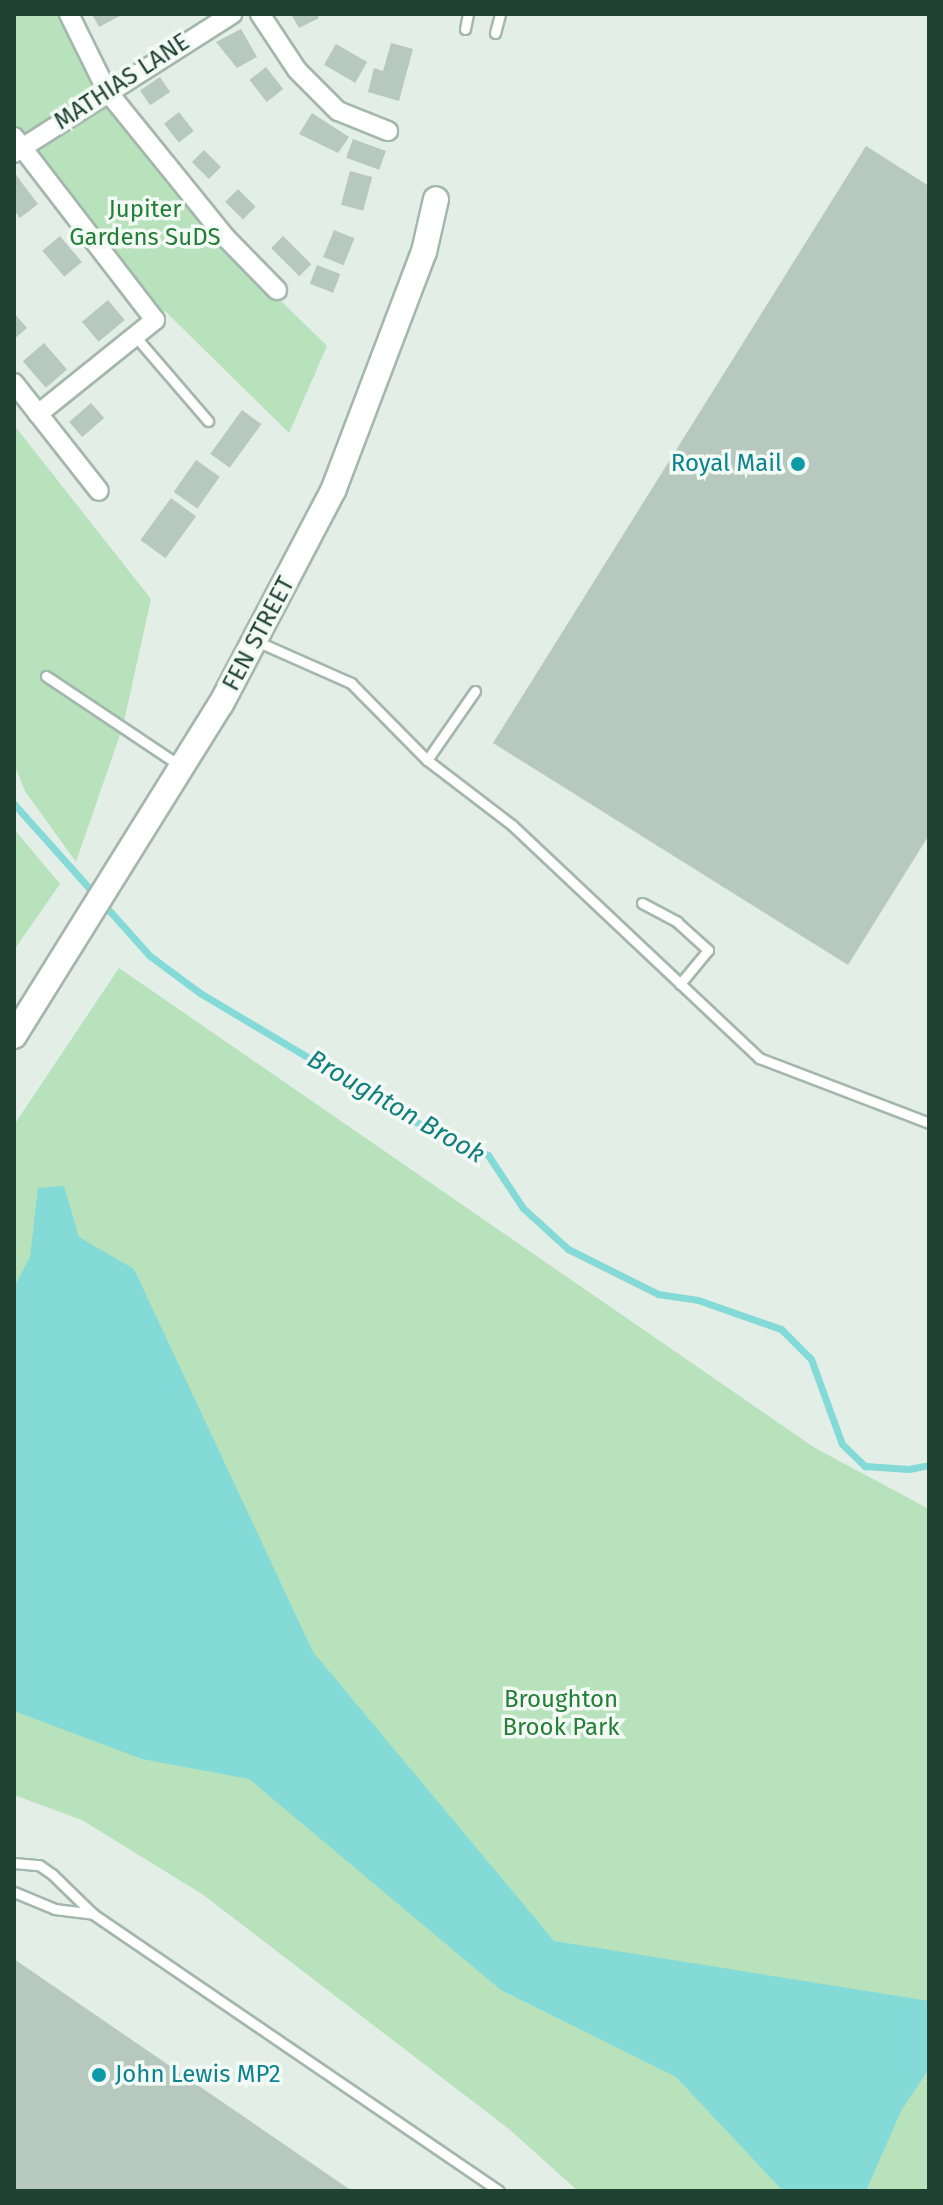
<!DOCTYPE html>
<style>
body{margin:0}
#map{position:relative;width:943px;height:2205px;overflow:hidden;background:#e2eee6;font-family:"Fira Sans",sans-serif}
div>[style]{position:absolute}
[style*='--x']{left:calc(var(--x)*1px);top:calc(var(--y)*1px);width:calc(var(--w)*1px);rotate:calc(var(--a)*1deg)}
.green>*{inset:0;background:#b8e2bc}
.water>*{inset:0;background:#83dad7}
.stream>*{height:7px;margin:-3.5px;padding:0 3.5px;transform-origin:3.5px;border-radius:3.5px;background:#83dad7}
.building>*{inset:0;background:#b7c9bf;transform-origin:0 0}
.roads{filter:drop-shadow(2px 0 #a4b7ac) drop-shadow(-2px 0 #a4b7ac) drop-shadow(0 2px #a4b7ac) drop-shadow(0 -2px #a4b7ac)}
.lane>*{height:9px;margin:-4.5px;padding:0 4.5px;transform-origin:4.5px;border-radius:4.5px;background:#fff}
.street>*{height:18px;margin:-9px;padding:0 9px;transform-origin:9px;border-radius:9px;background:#fff}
.secondary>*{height:24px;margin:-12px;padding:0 12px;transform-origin:12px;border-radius:12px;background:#fff}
.dots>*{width:22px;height:22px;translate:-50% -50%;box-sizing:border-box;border:4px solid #f3faf5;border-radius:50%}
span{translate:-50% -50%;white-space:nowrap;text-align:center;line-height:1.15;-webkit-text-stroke:7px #f3faf5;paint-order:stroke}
.street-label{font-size:24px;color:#1f4232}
.park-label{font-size:24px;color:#247e36}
.culture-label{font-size:24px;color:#0d838f}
.right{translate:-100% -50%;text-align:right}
.left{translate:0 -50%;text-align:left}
.water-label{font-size:26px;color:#127f7d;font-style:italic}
.frame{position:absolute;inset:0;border:16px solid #1f4232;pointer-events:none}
</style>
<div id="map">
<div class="green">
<div style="clip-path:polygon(14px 14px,60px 14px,88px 73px,278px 298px,327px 346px,289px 433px,165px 311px,158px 313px,15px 126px)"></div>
<div style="clip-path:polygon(14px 425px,151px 599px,123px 726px,76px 862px,25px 791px,14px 764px)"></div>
<div style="clip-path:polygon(14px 829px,60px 884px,14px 950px)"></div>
<div style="clip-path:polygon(119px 968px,815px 1448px,929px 1509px,929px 2191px,578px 2191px,509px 2129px,202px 1894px,82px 1820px,14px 1795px,14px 1125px)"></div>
</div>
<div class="water">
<div style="clip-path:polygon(64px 1186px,79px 1237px,134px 1269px,313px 1652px,554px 1941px,929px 2001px,929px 2069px,901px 2111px,866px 2191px,783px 2191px,676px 2077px,501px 1990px,249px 1779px,142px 1759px,14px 1711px,14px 1287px,30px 1257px,38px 1188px)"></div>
</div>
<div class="stream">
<div style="--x:14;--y:804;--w:204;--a:48.2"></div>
<div style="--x:150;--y:956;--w:62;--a:36.5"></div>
<div style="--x:200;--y:993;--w:252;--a:30.8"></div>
<div style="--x:416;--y:1122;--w:79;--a:24.6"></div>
<div style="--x:488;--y:1155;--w:64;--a:56.6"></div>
<div style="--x:523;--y:1208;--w:61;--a:42.3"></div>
<div style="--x:568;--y:1249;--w:101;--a:26.6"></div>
<div style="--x:658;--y:1294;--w:40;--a:8.5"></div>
<div style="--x:698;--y:1300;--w:88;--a:19.3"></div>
<div style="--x:781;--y:1329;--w:42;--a:45"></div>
<div style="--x:811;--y:1359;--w:90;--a:70"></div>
<div style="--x:842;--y:1444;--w:32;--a:44"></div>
<div style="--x:865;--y:1466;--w:44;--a:3.9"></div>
<div style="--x:909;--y:1469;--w:20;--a:-11"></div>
</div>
<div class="building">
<div style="clip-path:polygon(92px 14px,118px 14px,120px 16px,99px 27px)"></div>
<div style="clip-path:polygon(291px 14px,317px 14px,319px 18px,299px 28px)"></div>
<div style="clip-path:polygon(241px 29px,257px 57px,237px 68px,216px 42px)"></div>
<div style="clip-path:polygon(391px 43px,413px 49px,399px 101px,368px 92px,374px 68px,383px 71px)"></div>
<div style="left:336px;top:44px;width:36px;height:24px;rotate:30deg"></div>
<div style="left:266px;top:67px;width:28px;height:21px;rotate:52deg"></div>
<div style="left:160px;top:77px;width:18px;height:24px;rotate:56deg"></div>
<div style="left:179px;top:112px;width:24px;height:19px;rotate:52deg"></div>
<div style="clip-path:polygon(312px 113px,349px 137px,338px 153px,299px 134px)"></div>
<div style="left:353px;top:139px;width:35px;height:20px;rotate:20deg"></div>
<div style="clip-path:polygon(866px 146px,929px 186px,929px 835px,848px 965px,493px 743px)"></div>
<div style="left:204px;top:150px;width:24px;height:17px;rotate:45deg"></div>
<div style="left:350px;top:171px;width:23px;height:35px;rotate:15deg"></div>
<div style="clip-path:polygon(16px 175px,38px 204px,20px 218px,14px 210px)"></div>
<div style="left:238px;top:189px;width:25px;height:18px;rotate:45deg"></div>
<div style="left:334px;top:230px;width:22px;height:29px;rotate:22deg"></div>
<div style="left:60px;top:236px;width:34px;height:23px;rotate:50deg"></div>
<div style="left:283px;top:236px;width:40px;height:17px;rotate:45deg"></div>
<div style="left:317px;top:265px;width:25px;height:20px;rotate:21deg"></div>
<div style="left:108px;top:300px;width:26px;height:34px;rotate:50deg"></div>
<div style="clip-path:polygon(14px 313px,27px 328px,14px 339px)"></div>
<div style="left:44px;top:343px;width:35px;height:28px;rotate:49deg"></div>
<div style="left:91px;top:403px;width:20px;height:29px;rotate:49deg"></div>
<div style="left:242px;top:410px;width:24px;height:54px;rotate:36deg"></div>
<div style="left:196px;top:460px;width:29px;height:39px;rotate:35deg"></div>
<div style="left:171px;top:498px;width:31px;height:52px;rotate:36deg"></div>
<div style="clip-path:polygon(14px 1959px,352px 2191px,14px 2191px)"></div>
</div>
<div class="roads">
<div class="lane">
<div style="--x:465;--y:29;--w:15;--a:-79"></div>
<div style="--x:495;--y:33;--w:20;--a:-75"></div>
<div style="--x:135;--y:336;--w:112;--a:49.3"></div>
<div style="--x:256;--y:641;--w:104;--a:23.9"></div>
<div style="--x:351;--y:683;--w:108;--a:45.4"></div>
<div style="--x:427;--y:760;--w:107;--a:37.4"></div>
<div style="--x:512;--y:825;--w:340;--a:43.3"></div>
<div style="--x:759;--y:1058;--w:182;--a:20.9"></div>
<div style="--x:46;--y:676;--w:160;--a:33.8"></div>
<div style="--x:427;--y:760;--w:84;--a:-55.2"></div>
<div style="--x:642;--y:903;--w:40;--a:28"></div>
<div style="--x:677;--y:922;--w:42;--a:42.1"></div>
<div style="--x:708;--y:950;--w:44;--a:129.5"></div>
<div style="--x:14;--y:1863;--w:25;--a:5"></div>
<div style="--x:39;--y:1865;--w:16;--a:35"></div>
<div style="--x:52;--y:1874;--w:57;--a:44.3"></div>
<div style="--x:93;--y:1914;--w:491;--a:34.3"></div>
<div style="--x:14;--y:1892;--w:44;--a:22.5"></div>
<div style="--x:55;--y:1909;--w:38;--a:7"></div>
</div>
<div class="street">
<div style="--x:69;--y:14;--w:86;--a:63.7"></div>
<div style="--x:107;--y:91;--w:189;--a:51"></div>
<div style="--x:226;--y:238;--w:73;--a:45.6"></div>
<div style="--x:260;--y:14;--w:67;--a:56.5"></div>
<div style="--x:297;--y:70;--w:58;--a:45"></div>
<div style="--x:338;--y:111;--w:54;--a:21.8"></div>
<div style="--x:14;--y:137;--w:231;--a:52.4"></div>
<div style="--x:155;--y:320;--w:150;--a:141.2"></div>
<div style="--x:14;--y:153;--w:259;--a:-32.5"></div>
<div style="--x:14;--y:383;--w:137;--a:51.8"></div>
</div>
<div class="secondary">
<div style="--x:14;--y:1036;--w:391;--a:-58.1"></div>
<div style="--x:221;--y:704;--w:241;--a:-62.3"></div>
<div style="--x:333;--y:491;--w:256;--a:-69.2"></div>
<div style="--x:424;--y:252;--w:54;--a:-77.2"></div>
</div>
</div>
<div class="dots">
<div style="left:798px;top:464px;background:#0f9aa8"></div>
<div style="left:99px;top:2075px;background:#0f9aa8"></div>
</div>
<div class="street-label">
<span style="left:122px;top:82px;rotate:-33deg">MATHIAS LANE</span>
<span style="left:259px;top:634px;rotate:-62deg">FEN STREET</span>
</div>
<div class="park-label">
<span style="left:145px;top:224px">Jupiter<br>Gardens SuDS</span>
<span style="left:561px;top:1714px">Broughton<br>Brook Park</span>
</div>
<div class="culture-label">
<span class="right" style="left:782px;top:464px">Royal Mail</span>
<span class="left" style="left:115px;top:2075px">John Lewis MP2</span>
</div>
<div class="water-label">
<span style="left:396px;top:1107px;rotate:30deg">Broughton Brook</span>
</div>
<div class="frame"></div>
</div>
